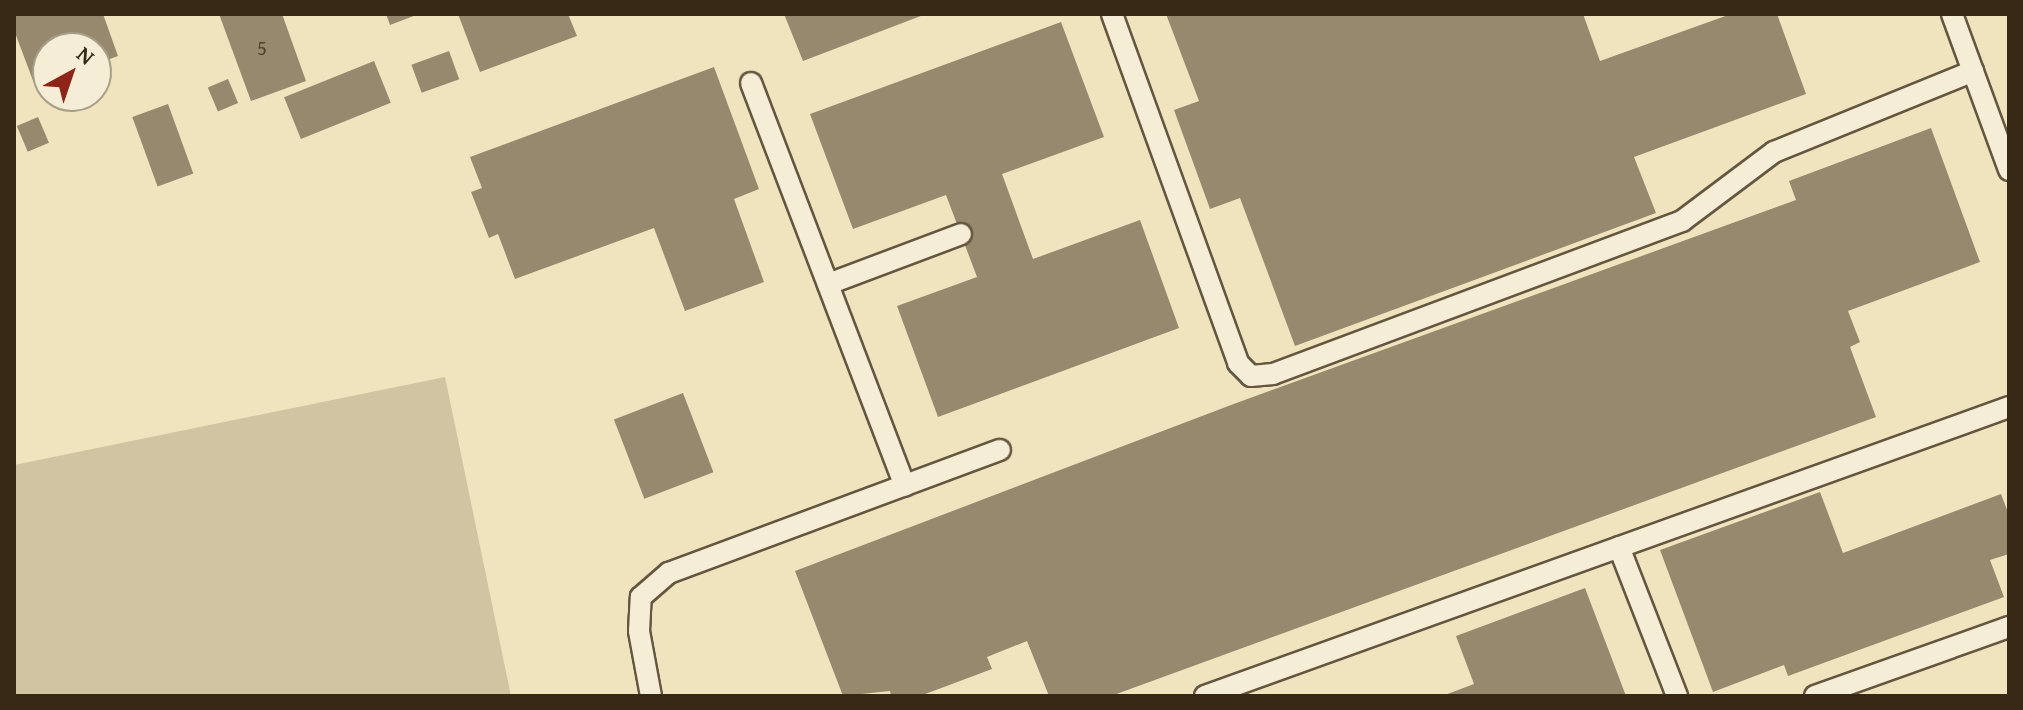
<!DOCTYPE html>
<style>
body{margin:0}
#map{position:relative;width:2023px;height:710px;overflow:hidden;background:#f0e4bf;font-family:"Gentium Book Plus",serif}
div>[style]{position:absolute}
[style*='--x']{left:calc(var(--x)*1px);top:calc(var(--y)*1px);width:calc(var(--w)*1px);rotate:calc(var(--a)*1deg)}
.green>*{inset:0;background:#d1c4a2}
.building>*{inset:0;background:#97896d;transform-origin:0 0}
.roads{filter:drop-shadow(2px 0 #655640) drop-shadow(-2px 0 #655640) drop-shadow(0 2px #655640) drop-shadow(0 -2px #655640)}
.lane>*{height:20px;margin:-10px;padding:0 10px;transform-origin:10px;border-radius:10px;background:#f5edd5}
span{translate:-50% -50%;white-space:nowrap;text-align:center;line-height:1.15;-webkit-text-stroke:7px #f5edd5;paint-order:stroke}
.number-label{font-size:20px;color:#4f402b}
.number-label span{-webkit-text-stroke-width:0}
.frame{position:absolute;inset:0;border:16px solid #372715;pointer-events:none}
.north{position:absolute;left:32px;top:32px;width:80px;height:80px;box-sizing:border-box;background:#f5edd5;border:2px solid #a99e88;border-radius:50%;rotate:40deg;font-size:22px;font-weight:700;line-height:32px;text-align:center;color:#372715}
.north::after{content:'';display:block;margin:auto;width:28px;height:36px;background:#8f2418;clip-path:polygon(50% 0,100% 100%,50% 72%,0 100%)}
</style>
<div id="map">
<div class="green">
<div style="clip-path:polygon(445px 377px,511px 696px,14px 696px,14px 465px)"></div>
</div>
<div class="building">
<div style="clip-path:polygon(14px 14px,103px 14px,118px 56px,96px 64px,96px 48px,48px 48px,48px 81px,35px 86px,14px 30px)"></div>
<div style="clip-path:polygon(219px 14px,282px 14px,306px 81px,251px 101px)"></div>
<div style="clip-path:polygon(386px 14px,419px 14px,390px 25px)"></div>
<div style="clip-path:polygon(458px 14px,568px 14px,577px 36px,480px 72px)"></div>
<div style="clip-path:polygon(784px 14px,926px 14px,803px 61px)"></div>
<div style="clip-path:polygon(1166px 14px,1583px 14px,1600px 61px,1731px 14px,1777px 14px,1806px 94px,1634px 157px,1656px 213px,1295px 346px,1240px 198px,1210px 209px,1174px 110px,1199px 101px)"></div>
<div style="clip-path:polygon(1061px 22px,1104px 137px,1002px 174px,1033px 259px,1140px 220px,1179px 328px,938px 417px,897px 306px,977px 277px,946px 195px,853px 229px,810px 114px)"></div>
<div style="left:449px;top:51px;width:30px;height:40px;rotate:70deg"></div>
<div style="left:374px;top:61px;width:45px;height:97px;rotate:68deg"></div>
<div style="clip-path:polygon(714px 67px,759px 189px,734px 199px,764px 282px,685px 311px,654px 228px,515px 279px,498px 234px,489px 238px,471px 192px,482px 188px,470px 157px)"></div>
<div style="left:228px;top:79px;width:26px;height:22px;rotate:67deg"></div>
<div style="left:168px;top:104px;width:74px;height:38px;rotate:70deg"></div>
<div style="left:38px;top:117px;width:28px;height:23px;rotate:67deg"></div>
<div style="clip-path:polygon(1931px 128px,1980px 262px,1848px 311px,1860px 342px,1850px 347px,1876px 417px,1111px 696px,1049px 696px,1027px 641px,987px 657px,992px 669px,920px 696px,891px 696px,890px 691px,843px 696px,795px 571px,1231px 405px,1796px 200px,1789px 181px)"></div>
<div style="left:683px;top:393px;width:85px;height:74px;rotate:69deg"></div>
<div style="clip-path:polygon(1820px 492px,1843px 553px,2001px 494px,2009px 515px,2009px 554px,1990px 560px,2004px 597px,1788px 676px,1784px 665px,1713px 692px,1660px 550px)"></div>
<div style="clip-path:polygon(1585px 588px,1626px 696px,1442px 696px,1474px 684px,1456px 636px)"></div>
</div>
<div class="roads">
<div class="lane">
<div style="--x:1112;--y:14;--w:371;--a:70.1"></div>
<div style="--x:1238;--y:363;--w:18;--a:45"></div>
<div style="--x:1251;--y:376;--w:22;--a:-5"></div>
<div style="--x:1273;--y:374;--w:437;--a:-20.5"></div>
<div style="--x:1682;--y:221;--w:115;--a:-36.9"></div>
<div style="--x:1774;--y:152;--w:215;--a:-22.1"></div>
<div style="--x:1952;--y:14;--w:166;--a:69.9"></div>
<div style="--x:751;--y:83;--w:431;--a:69.1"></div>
<div style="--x:828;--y:284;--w:142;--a:-20.6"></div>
<div style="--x:1619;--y:547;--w:160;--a:68.7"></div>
<div style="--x:651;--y:696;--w:66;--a:-100.5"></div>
<div style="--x:639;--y:631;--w:34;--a:-87"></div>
<div style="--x:641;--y:597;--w:37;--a:-41"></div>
<div style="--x:669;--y:573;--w:353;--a:-20.4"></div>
<div style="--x:1205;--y:696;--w:854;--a:-19.77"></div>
<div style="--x:1815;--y:696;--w:206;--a:-19.6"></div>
</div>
</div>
<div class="number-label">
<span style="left:262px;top:47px">5</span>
</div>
<div class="frame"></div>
<div class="north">N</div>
</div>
